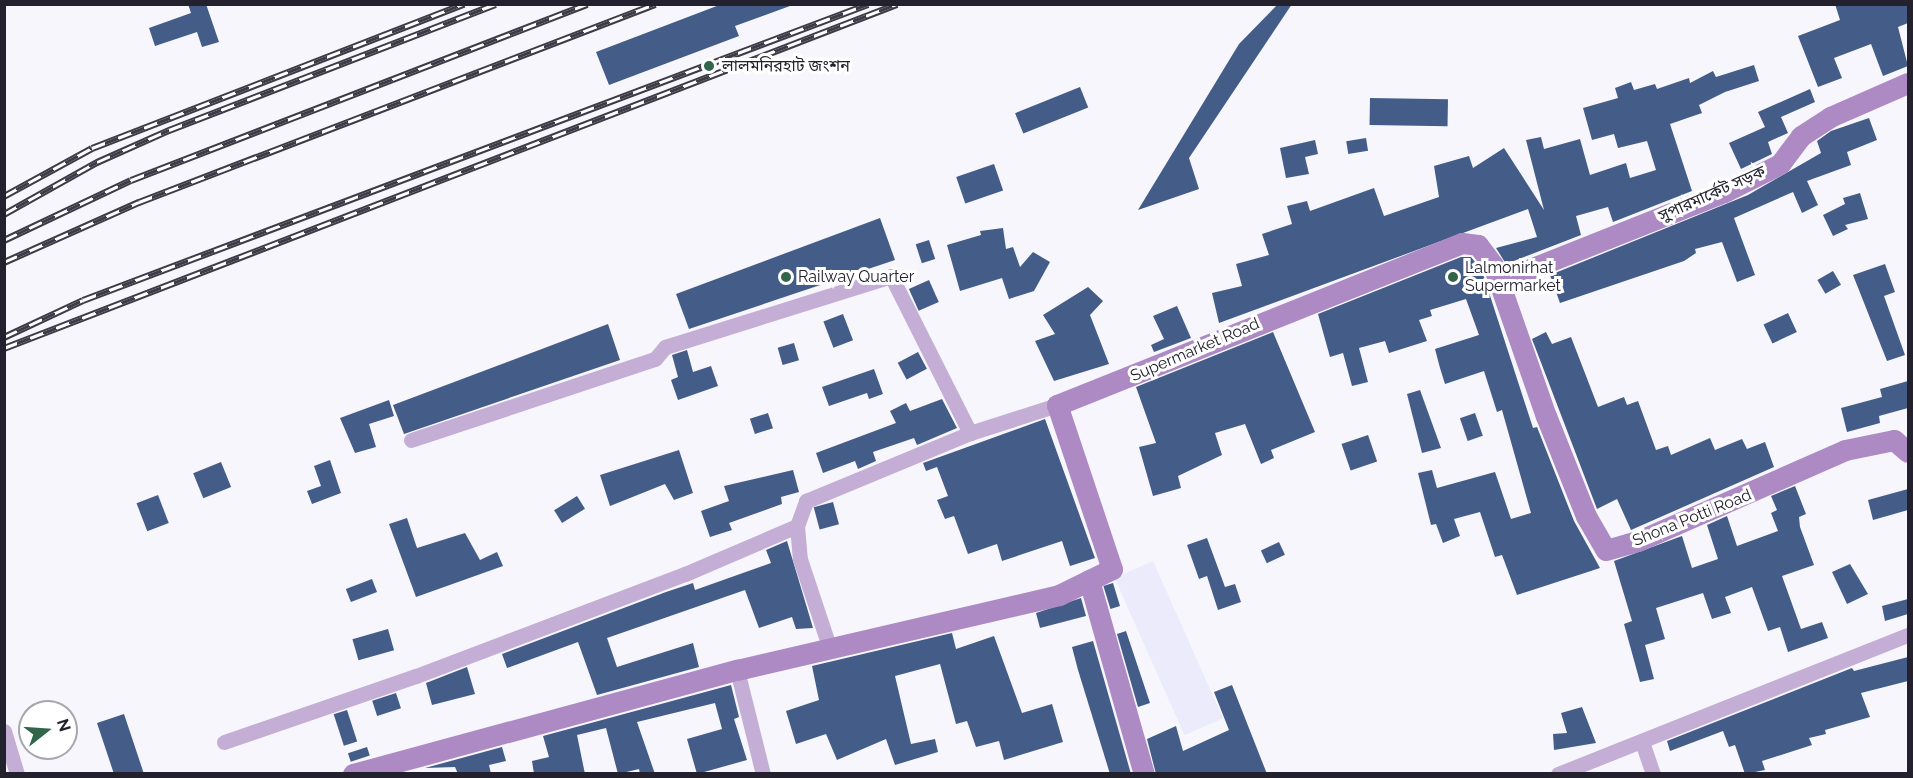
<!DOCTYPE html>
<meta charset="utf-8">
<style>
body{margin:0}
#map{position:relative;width:1913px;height:778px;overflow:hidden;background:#f6f6fc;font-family:Raleway,"Noto Sans Bengali",sans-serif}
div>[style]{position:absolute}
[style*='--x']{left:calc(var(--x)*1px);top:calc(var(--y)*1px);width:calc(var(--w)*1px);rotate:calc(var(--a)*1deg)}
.built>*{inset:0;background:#ebebfb;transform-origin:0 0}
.building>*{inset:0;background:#445d88;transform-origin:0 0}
.street>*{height:15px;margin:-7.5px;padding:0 7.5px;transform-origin:7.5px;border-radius:7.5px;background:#c5aed6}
.secondary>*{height:21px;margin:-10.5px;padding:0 10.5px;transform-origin:10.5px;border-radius:10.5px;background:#ad8ac4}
.rail>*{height:7px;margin-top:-3.5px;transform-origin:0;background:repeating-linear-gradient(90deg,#fff 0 14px,#3c3b46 0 28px);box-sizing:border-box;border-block:2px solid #3c3b46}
.dots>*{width:16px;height:16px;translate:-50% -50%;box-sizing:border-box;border:3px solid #fff;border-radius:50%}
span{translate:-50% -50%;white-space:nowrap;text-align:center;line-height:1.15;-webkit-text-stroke:6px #fff;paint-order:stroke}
.poi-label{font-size:16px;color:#22212d}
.left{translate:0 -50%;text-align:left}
.street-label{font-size:16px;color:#22212d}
.frame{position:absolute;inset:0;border:6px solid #22212d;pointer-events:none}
.north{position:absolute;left:18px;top:700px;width:60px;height:60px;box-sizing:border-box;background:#fff;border:2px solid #a7a6ab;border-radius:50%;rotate:73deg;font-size:16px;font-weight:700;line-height:24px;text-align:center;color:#22212d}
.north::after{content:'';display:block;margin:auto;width:21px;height:27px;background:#32664b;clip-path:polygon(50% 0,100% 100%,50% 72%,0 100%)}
</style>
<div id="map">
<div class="built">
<div style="left:1153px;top:561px;width:172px;height:42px;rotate:66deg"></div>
</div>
<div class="building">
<div style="clip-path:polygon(188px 4px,206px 4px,219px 42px,202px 47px,197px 32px,155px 46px,149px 28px,191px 13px)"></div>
<div style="clip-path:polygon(722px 4px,790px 6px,735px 26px,739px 36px,609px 85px,596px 52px)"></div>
<div style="clip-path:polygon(1278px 4px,1292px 4px,1189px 158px,1199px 189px,1138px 210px,1239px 44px)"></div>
<div style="clip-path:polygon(1835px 4px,1908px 4px,1908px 23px,1898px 27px,1908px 66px,1883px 76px,1871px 44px,1834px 58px,1842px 78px,1818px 87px,1798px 36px,1840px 20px)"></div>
<div style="clip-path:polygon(1754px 65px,1759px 81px,1725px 92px,1699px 105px,1702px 113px,1670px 124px,1692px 191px,1613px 222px,1608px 207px,1576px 216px,1581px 235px,1506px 264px,1496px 248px,1537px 237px,1528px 209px,1219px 323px,1212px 293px,1242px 286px,1236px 264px,1269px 255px,1262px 234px,1292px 224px,1287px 206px,1307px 201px,1310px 211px,1374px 188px,1384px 216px,1439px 197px,1434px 166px,1469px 156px,1473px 168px,1504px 148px,1544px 210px,1526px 140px,1541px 137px,1544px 149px,1580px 139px,1590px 175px,1626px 163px,1630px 178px,1656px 170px,1647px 141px,1618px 148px,1614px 134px,1592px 140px,1583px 108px,1618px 98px,1615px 88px,1631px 82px,1634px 90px,1655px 84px,1657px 89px,1689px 78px,1690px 83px,1713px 71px,1716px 77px)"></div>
<div style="left:1080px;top:87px;width:22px;height:70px;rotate:68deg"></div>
<div style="clip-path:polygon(1810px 89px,1815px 102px,1781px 117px,1788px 133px,1768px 142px,1772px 154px,1741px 169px,1729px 143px,1765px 127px,1758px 112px)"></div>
<div style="left:1370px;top:98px;width:78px;height:27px;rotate:1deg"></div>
<div style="clip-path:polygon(1869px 118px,1877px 140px,1847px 152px,1851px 165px,1807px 181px,1818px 205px,1802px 213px,1793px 192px,1734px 218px,1755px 275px,1737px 282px,1722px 242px,1695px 249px,1696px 253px,1684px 261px,1560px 303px,1550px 275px,1748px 195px,1821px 153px,1817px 141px,1831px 131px)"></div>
<div style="left:1366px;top:138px;width:13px;height:20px;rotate:81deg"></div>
<div style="clip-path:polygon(1315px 140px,1318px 154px,1305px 157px,1309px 174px,1286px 178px,1280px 148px)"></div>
<div style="left:994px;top:164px;width:28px;height:40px;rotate:71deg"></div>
<div style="clip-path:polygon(1860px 193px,1868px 219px,1845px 225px,1848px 229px,1833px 236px,1823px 215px,1845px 204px,1843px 198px)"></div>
<div style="clip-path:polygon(880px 218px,895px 260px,689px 329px,676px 294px)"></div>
<div style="clip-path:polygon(1003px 228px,1006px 249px,1013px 247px,1020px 267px,1033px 252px,1050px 262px,1034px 291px,1009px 299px,1002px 278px,960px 291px,947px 245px,981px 235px,980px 231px)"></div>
<div style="left:929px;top:240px;width:20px;height:14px;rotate:72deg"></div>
<div style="clip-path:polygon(1461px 257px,1471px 257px,1482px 271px,1533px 428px,1537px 427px,1574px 521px,1600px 568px,1517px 595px,1502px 555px,1495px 557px,1480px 512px,1454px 519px,1460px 536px,1443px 543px,1436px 524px,1431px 525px,1418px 473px,1432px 470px,1437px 488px,1495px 472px,1511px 519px,1531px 513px,1502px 410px,1497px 412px,1484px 371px,1445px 384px,1440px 368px,1435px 349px,1479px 335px,1466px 299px,1430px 310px,1432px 316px,1419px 320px,1427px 341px,1389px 353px,1385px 341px,1359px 348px,1368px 382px,1352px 386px,1343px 353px,1330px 357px,1318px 314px)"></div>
<div style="clip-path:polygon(1885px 264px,1895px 292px,1884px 296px,1905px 355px,1887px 361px,1853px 275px)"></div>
<div style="left:1833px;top:271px;width:16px;height:18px;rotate:60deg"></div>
<div style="left:929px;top:280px;width:24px;height:22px;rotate:66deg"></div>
<div style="clip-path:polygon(1088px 287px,1103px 301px,1090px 315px,1109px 364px,1054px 381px,1035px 341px,1055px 334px,1043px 315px)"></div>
<div style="clip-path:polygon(1177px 306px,1191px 338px,1154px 352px,1151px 345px,1164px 339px,1153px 316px)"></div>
<div style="left:1788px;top:313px;width:21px;height:27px;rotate:65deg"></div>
<div style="left:843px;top:314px;width:28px;height:21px;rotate:69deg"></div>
<div style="clip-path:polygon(608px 324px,620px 360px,404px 434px,393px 405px)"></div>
<div style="clip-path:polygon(1273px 332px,1315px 432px,1271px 450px,1274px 458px,1261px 464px,1245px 424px,1215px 433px,1222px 455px,1178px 476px,1181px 488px,1153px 496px,1139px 447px,1156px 443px,1136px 387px)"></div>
<div style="clip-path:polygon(1546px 332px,1552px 344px,1571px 337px,1598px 407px,1624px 397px,1627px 405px,1638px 401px,1656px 450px,1668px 446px,1671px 455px,1710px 438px,1715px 450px,1742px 439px,1747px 449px,1765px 442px,1774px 467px,1631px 530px,1617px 499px,1597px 509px,1532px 339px)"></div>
<div style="left:794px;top:343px;width:18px;height:17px;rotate:74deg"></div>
<div style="clip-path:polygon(687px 350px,693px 372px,711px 366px,718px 386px,678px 400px,671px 380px,678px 377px,672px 355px)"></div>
<div style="left:918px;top:352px;width:19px;height:23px;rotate:62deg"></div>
<div style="clip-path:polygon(874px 369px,883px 394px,869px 399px,867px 393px,829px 406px,822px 387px)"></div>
<div style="clip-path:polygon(1908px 381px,1908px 408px,1879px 416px,1880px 423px,1847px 432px,1841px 408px,1882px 397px,1880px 389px)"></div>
<div style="clip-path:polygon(1420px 390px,1441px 448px,1422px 453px,1407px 394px)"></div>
<div style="clip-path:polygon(942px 399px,957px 428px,917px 445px,914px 438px,873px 452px,876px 461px,858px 469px,855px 461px,823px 473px,816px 453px,896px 423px,890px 411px,906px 403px,910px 411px)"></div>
<div style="clip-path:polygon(389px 400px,394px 416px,369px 424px,376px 447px,355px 453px,340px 418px)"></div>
<div style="left:768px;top:413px;width:16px;height:19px;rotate:72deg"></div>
<div style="left:1475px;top:413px;width:24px;height:16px;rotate:71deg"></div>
<div style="clip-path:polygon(1045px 419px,1095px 558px,1070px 566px,1062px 541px,1002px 561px,997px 544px,968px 554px,954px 516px,945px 519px,937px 500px,948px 496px,937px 467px,926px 471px,923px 463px)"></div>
<div style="left:1368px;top:435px;width:28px;height:28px;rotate:71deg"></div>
<div style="clip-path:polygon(679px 450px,693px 493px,674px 500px,665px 484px,610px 506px,600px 475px)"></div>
<div style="clip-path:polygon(330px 460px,341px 493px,312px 504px,307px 491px,321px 486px,314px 466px)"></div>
<div style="left:221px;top:462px;width:27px;height:30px;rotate:68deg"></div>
<div style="clip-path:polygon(793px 470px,799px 492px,781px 497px,782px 504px,729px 523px,732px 530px,710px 537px,701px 511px,729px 501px,724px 486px)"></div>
<div style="clip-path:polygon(1795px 486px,1806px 514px,1799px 517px,1800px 527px,1814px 565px,1782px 576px,1801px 629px,1822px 622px,1828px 638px,1788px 652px,1780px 627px,1768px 631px,1752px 587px,1725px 597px,1731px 613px,1712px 619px,1703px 593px,1656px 608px,1665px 639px,1645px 645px,1654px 679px,1640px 682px,1624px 624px,1632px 621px,1614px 561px,1682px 536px,1692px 568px,1718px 559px,1707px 525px,1727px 516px,1737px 546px,1778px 531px,1771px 513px,1777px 510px,1771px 496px)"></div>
<div style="clip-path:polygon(1908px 489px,1908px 510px,1873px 520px,1868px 500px)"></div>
<div style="left:158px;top:495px;width:30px;height:23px;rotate:69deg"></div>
<div style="left:577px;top:496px;width:15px;height:27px;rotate:58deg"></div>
<div style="left:833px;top:502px;width:23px;height:20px;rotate:75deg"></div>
<div style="clip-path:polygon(407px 518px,417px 548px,465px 533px,480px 560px,497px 552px,503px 566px,416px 597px,389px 524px)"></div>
<div style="clip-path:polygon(1207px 538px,1225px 587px,1235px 584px,1241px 602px,1218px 610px,1207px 576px,1199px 579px,1187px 545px)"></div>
<div style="clip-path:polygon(787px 541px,813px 628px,796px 629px,792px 617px,759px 628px,745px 590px,607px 638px,617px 667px,693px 643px,699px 667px,597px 695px,578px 642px,507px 668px,502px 654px,666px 592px,693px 583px,695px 590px,771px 563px,766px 550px)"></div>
<div style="left:1279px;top:542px;width:14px;height:20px;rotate:65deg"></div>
<div style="clip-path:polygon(1850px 564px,1868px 594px,1847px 604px,1832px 572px)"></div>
<div style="left:372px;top:579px;width:14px;height:28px;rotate:69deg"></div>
<div style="left:1113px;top:583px;width:24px;height:10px;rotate:73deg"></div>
<div style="clip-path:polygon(1081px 598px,1086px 616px,1040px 628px,1036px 613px)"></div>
<div style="clip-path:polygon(1908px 599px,1908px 614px,1885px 621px,1882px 606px)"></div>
<div style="left:388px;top:629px;width:22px;height:37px;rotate:74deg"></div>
<div style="clip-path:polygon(1126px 631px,1150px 703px,1138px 707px,1117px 634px)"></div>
<div style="clip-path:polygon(952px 633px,956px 649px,994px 636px,1022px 713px,1052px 704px,1063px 742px,1004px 760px,999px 741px,976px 747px,967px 721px,956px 724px,940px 664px,895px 676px,911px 744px,935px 739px,938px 752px,895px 765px,886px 739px,837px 760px,826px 734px,796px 744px,786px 711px,819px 700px,812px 666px)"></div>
<div style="clip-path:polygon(1093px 641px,1131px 774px,1110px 774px,1078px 670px,1072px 647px)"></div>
<div style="clip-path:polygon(1908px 657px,1908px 681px,1861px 693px,1870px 717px,1825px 730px,1826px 734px,1809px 738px,1812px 745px,1762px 761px,1765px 770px,1745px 774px,1735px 745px,1729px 747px,1723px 731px,1670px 751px,1667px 741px,1852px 668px,1854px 671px)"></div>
<div style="clip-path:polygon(467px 667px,475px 694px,432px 705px,426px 683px)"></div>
<div style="clip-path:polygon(731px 685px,739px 717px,734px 719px,747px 760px,697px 774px,687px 739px,722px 729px,715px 703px,637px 722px,655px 774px,640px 774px,639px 769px,618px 774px,606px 728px,577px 735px,585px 774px,534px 774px,532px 761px,549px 757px,543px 736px)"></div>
<div style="clip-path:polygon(1232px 685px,1267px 774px,1156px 774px,1147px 739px,1176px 726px,1183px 751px,1229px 730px,1214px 692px)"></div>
<div style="left:396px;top:693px;width:16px;height:25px;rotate:72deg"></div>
<div style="clip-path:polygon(1582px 707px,1596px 743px,1554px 750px,1553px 734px,1567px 733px,1561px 713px)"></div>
<div style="left:347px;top:710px;width:33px;height:14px;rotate:72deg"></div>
<div style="clip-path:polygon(124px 714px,144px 774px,114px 774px,97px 723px)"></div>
<div style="left:367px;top:747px;width:9px;height:20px;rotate:72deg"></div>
<div style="clip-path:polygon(502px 747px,506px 761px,489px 765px,491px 774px,458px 774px,455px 767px,425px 768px)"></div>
</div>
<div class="street">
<div style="--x:411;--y:440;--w:257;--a:-18.4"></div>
<div style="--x:655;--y:359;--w:16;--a:-50"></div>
<div style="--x:665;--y:347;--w:237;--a:-17.4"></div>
<div style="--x:891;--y:276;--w:176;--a:63.3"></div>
<div style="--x:797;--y:526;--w:33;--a:85"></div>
<div style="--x:800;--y:559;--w:95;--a:71.6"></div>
<div style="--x:737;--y:670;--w:107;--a:76"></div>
<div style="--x:4;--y:731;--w:45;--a:73.2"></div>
<div style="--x:224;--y:742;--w:203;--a:-19"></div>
<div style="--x:416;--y:676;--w:288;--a:-20.8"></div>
<div style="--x:685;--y:574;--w:122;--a:-23.2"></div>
<div style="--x:797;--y:526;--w:27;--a:-70"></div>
<div style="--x:806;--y:501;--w:178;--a:-22.5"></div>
<div style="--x:970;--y:433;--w:91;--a:-17.8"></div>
<div style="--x:1642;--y:742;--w:34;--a:71"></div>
<div style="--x:1558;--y:774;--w:377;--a:-21.7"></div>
</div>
<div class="secondary">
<div style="--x:1500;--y:281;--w:241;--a:-21.7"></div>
<div style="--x:1724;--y:192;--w:63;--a:-26.6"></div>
<div style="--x:1780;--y:164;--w:35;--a:-53"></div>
<div style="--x:1801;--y:136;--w:35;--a:-33"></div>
<div style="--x:1830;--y:117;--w:85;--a:-23.6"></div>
<div style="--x:1089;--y:580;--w:202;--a:74.2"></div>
<div style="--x:353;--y:774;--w:398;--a:-15.2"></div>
<div style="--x:737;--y:670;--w:331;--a:-13.1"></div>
<div style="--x:1059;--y:595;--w:59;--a:-26.1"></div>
<div style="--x:1112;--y:569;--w:173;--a:-108.5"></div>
<div style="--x:1057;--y:405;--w:436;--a:-21.8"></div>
<div style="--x:1462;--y:243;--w:16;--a:7"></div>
<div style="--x:1478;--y:245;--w:25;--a:53"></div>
<div style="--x:1493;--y:265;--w:160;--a:70.7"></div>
<div style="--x:1546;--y:416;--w:108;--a:68.2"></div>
<div style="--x:1586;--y:516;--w:39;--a:60"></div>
<div style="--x:1606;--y:550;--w:33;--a:-16"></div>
<div style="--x:1638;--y:541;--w:226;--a:-23.7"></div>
<div style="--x:1845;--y:450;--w:50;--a:-11.5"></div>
<div style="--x:1894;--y:440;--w:18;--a:41"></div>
</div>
<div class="rail">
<div style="--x:4;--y:196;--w:100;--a:-28.6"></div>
<div style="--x:92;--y:148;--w:399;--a:-21.2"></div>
<div style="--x:4;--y:214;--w:107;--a:-29.2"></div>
<div style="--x:97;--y:162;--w:79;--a:-24"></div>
<div style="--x:169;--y:130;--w:350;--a:-21.1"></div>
<div style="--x:4;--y:240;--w:140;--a:-25.3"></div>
<div style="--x:131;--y:180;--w:489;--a:-21.1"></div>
<div style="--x:4;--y:262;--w:148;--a:-24"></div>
<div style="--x:139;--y:202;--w:553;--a:-20.99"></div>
<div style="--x:4;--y:337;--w:87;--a:-25.1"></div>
<div style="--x:83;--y:300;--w:839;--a:-20.66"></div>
<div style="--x:4;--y:348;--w:957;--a:-21.07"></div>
</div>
<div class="dots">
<div style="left:709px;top:66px;background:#32664b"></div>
<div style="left:786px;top:277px;background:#32664b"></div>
<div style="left:1453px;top:277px;background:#32664b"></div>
</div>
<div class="poi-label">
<span class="left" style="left:722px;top:66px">লালমনিরহাট জংশন</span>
<span class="left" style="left:1465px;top:277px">Lalmonirhat<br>Supermarket</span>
<span class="left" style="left:798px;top:277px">Railway Quarter</span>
</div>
<div class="street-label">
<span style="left:1712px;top:194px;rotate:-24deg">সুপারমার্কেট সড়ক</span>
<span style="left:1195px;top:350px;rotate:-23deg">Supermarket Road</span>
<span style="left:1692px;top:518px;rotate:-22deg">Shona Potti Road</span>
</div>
<div class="frame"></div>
<div class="north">N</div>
</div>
